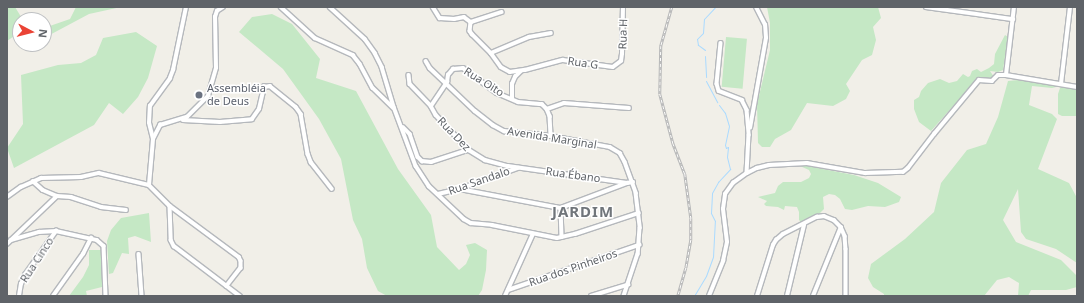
<!DOCTYPE html>
<meta charset="utf-8">
<style>
body{margin:0}
#map{position:relative;width:1084px;height:303px;overflow:hidden;background:#f1efe8;font-family:"Noto Sans",sans-serif}
div>[style]{position:absolute}
[style*='--x']{left:calc(var(--x)*1px);top:calc(var(--y)*1px);width:calc(var(--w)*1px);rotate:calc(var(--a)*1deg)}
.green>*{inset:0;background:#c5e8c5;transform-origin:0 0}
.stream>*{height:1px;margin:-0.5px;padding:0 0.5px;transform-origin:0.5px;border-radius:0.5px;background:#aadaff}
.roads{filter:drop-shadow(1px 0 #b5b8bc) drop-shadow(-1px 0 #b5b8bc) drop-shadow(0 1px #b5b8bc) drop-shadow(0 -1px #b5b8bc)}
.minor>*{height:3.5px;margin:-1.75px;padding:0 1.75px;transform-origin:1.75px;border-radius:1.75px;background:#fff}
.rail>*{height:2.5px;margin-top:-1.25px;transform-origin:0;background:repeating-linear-gradient(90deg,#fff 0 3px,#b6b7b8 0 6px);box-sizing:border-box;border-block:1px solid #b6b7b8}
.dots>*{width:11px;height:11px;translate:-50% -50%;box-sizing:border-box;border:2px solid #fff;border-radius:50%}
span{translate:-50% -50%;white-space:nowrap;text-align:center;line-height:1.15;-webkit-text-stroke:3px #fff;paint-order:stroke}
.street-label{font-size:11px;color:#5f6368}
.worship-label{font-size:11px;color:#5b616d}
.left{translate:0 -50%;text-align:left}
.district-label{font-size:15px;color:#70757a;font-weight:700;letter-spacing:1px}
.frame{position:absolute;inset:0;border:8px solid #5f6368;pointer-events:none}
.north{position:absolute;left:12px;top:12px;width:40px;height:40px;box-sizing:border-box;background:#fff;border:1px solid #bfc1c3;border-radius:50%;rotate:97deg;font-size:11px;font-weight:700;line-height:16px;text-align:center;color:#5f6368}
.north::after{content:'';display:block;margin:auto;width:14px;height:18px;background:#ea4335;clip-path:polygon(50% 0,100% 100%,50% 72%,0 100%)}
</style>
<div id="map">
<div class="green">
<div style="clip-path:polygon(15px 7px,23px 20px,20px 20px,20px 32px,7px 41px,7px 8px)"></div>
<div style="clip-path:polygon(76px 7px,121px 7px,89px 14px,44px 38px,44px 28px,70px 19px)"></div>
<div style="clip-path:polygon(767px 7px,878px 7px,881px 18px,873px 27px,876px 40px,872px 55px,862px 60px,846px 84px,850px 91px,846px 99px,833px 106px,807px 103px,791px 130px,775px 139px,770px 147px,762px 147px,758px 143px,757px 104px,770px 50px,770px 23px)"></div>
<div style="clip-path:polygon(272px 14px,292px 24px,320px 59px,316px 78px,356px 91px,398px 169px,431px 215px,437px 247px,459px 270px,466px 264px,470px 255px,466px 245px,475px 243px,487px 250px,486px 270px,482px 290px,478px 296px,387px 296px,378px 291px,367px 268px,362px 239px,353px 220px,341px 159px,319px 119px,283px 69px,239px 32px,252px 17px)"></div>
<div style="clip-path:polygon(136px 32px,157px 46px,148px 78px,138px 97px,123px 114px,109px 103px,94px 125px,14px 168px,7px 148px,23px 124px,21px 75px,58px 65px,81px 63px,96px 55px,103px 38px)"></div>
<div style="clip-path:polygon(1005px 35px,1008px 37px,1003px 70px,998px 72px,990px 71px,994px 77px,989px 79px,977px 79px,931px 131px,919px 122px,914px 109px,914px 100px,919px 97px,921px 91px,928px 83px,940px 79px,949px 83px,957px 81px,963px 74px,968px 77px,970px 76px,972px 71px,977px 69px,981px 72px,989px 68px,994px 64px,995px 54px)"></div>
<div style="left:726px;top:37px;width:21px;height:50px;rotate:5deg"></div>
<div style="clip-path:polygon(1018px 80px,1055px 85px,1056px 87px,1052px 88px,1032px 86px,1029px 105px,1052px 114px,1057px 119px,1038px 169px,1069px 183px,1077px 198px,1077px 263px,1056px 249px,1026px 239px,1021px 232px,1018px 189px,1003px 220px,1016px 242px,1061px 260px,1077px 276px,1077px 287px,1066px 290px,1031px 290px,1028px 296px,1018px 296px,1019px 283px,1009px 277px,997px 280px,984px 296px,884px 296px,884px 294px,873px 287px,868px 278px,871px 264px,905px 239px,934px 212px,941px 183px,967px 150px,986px 144px,998px 117px,1008px 81px)"></div>
<div style="clip-path:polygon(1065px 87px,1077px 90px,1077px 116px,1062px 116px,1058px 114px,1058px 94px,1060px 88px)"></div>
<div style="clip-path:polygon(802px 165px,854px 175px,878px 183px,901px 197px,899px 202px,885px 207px,868px 206px,852px 210px,845px 209px,840px 199px,835px 195px,829px 194px,823px 197px,824px 209px,820px 213px,802px 223px,799px 220px,799px 212px,797px 207px,785px 206px,784px 210px,778px 207px,766px 206px,764px 204px,767px 201px,758px 197px,775px 193px,778px 186px,783px 182px,801px 182px,809px 178px,811px 174px,809px 170px,800px 166px)"></div>
<div style="clip-path:polygon(149px 213px,151px 242px,135px 236px,128px 238px,129px 254px,122px 253px,113px 273px,109px 274px,107px 241px,111px 230px,121px 218px)"></div>
<div style="clip-path:polygon(89px 250px,102px 250px,102px 287px,86px 291px,87px 296px,69px 296px,83px 277px,89px 265px)"></div>
</div>
<div class="stream">
<div style="--x:705;--y:50;--w:9;--a:-144"></div>
<div style="--x:698;--y:45;--w:6;--a:-99"></div>
<div style="--x:697;--y:39;--w:8;--a:-45"></div>
<div style="--x:703;--y:33;--w:14;--a:-86"></div>
<div style="--x:704;--y:19;--w:16;--a:-47"></div>
<div style="--x:705;--y:56;--w:21;--a:87"></div>
<div style="--x:706;--y:81;--w:24;--a:62"></div>
<div style="--x:694;--y:296;--w:23;--a:-59"></div>
<div style="--x:706;--y:276;--w:20;--a:-70"></div>
<div style="--x:713;--y:257;--w:36;--a:-87"></div>
<div style="--x:715;--y:221;--w:9;--a:-117"></div>
<div style="--x:711;--y:213;--w:20;--a:-87"></div>
<div style="--x:712;--y:193;--w:13;--a:-61"></div>
<div style="--x:718;--y:182;--w:18;--a:-47"></div>
<div style="--x:730;--y:169;--w:12;--a:-104"></div>
<div style="--x:727;--y:157;--w:10;--a:-84"></div>
<div style="--x:728;--y:147;--w:2;--a:153"></div>
<div style="--x:726;--y:148;--w:3;--a:-108"></div>
<div style="--x:725;--y:145;--w:19;--a:-78"></div>
<div style="--x:729;--y:126;--w:14;--a:-107"></div>
<div style="--x:725;--y:113;--w:10;--a:-127"></div>
</div>
<div class="roads">
<div class="minor">
<div style="--x:281;--y:7;--w:46;--a:42.4"></div>
<div style="--x:315;--y:38;--w:42;--a:24.1"></div>
<div style="--x:353;--y:55;--w:11;--a:52"></div>
<div style="--x:360;--y:64;--w:27;--a:62"></div>
<div style="--x:373;--y:88;--w:28;--a:44"></div>
<div style="--x:330;--y:7;--w:47;--a:42.4"></div>
<div style="--x:365;--y:39;--w:17;--a:54"></div>
<div style="--x:375;--y:53;--w:16;--a:63"></div>
<div style="--x:382;--y:67;--w:42;--a:73.3"></div>
<div style="--x:394;--y:107;--w:63;--a:69.6"></div>
<div style="--x:416;--y:166;--w:24;--a:57"></div>
<div style="--x:429;--y:186;--w:48;--a:43.3"></div>
<div style="--x:464;--y:219;--w:8;--a:30"></div>
<div style="--x:471;--y:223;--w:21;--a:5"></div>
<div style="--x:492;--y:225;--w:66;--a:11.3"></div>
<div style="--x:557;--y:238;--w:18;--a:-13"></div>
<div style="--x:575;--y:234;--w:67;--a:-18.2"></div>
<div style="--x:433;--y:7;--w:13;--a:58"></div>
<div style="--x:440;--y:18;--w:14;--a:4"></div>
<div style="--x:454;--y:19;--w:10;--a:-11"></div>
<div style="--x:464;--y:17;--w:9;--a:36"></div>
<div style="--x:926;--y:7;--w:88;--a:7.9"></div>
<div style="--x:471;--y:22;--w:9;--a:96"></div>
<div style="--x:470;--y:31;--w:4;--a:56"></div>
<div style="--x:472;--y:34;--w:27;--a:45"></div>
<div style="--x:491;--y:53;--w:17;--a:54"></div>
<div style="--x:501;--y:67;--w:10;--a:29"></div>
<div style="--x:510;--y:72;--w:15;--a:-8"></div>
<div style="--x:525;--y:70;--w:39;--a:-15"></div>
<div style="--x:563;--y:60;--w:50;--a:8"></div>
<div style="--x:613;--y:67;--w:10;--a:-37"></div>
<div style="--x:621;--y:61;--w:7;--a:-82"></div>
<div style="--x:622;--y:54;--w:47;--a:-88.8"></div>
<div style="--x:471;--y:22;--w:32;--a:-18"></div>
<div style="--x:721;--y:43;--w:41;--a:95.6"></div>
<div style="--x:717;--y:84;--w:7;--a:74"></div>
<div style="--x:719;--y:91;--w:25;--a:21"></div>
<div style="--x:742;--y:100;--w:11;--a:63"></div>
<div style="--x:747;--y:110;--w:25;--a:85"></div>
<div style="--x:749;--y:135;--w:38;--a:93"></div>
<div style="--x:491;--y:53;--w:41;--a:-22.8"></div>
<div style="--x:529;--y:37;--w:22;--a:-10"></div>
<div style="--x:426;--y:61;--w:8;--a:60"></div>
<div style="--x:430;--y:68;--w:62;--a:43.7"></div>
<div style="--x:475;--y:111;--w:23;--a:38"></div>
<div style="--x:493;--y:125;--w:13;--a:29"></div>
<div style="--x:504;--y:131;--w:47;--a:6.1"></div>
<div style="--x:551;--y:136;--w:60;--a:10.6"></div>
<div style="--x:610;--y:147;--w:12;--a:31"></div>
<div style="--x:620;--y:153;--w:10;--a:61"></div>
<div style="--x:625;--y:162;--w:33;--a:70"></div>
<div style="--x:636;--y:193;--w:35;--a:83"></div>
<div style="--x:640;--y:228;--w:26;--a:94"></div>
<div style="--x:638;--y:254;--w:44;--a:108.4"></div>
<div style="--x:409;--y:75;--w:9;--a:84"></div>
<div style="--x:410;--y:84;--w:30;--a:46"></div>
<div style="--x:431;--y:106;--w:10;--a:61"></div>
<div style="--x:436;--y:115;--w:48;--a:46.7"></div>
<div style="--x:469;--y:150;--w:19;--a:32"></div>
<div style="--x:485;--y:160;--w:24;--a:15"></div>
<div style="--x:508;--y:166;--w:120;--a:8.1"></div>
<div style="--x:1006;--y:75;--w:68;--a:-83.3"></div>
<div style="--x:1061;--y:84;--w:78;--a:-83.3"></div>
<div style="--x:512;--y:99;--w:15;--a:-90"></div>
<div style="--x:512;--y:84;--w:8;--a:-67"></div>
<div style="--x:515;--y:77;--w:8;--a:-45"></div>
<div style="--x:431;--y:106;--w:29;--a:-56"></div>
<div style="--x:447;--y:82;--w:7;--a:-82"></div>
<div style="--x:448;--y:75;--w:8;--a:-50"></div>
<div style="--x:453;--y:69;--w:10;--a:-6"></div>
<div style="--x:463;--y:68;--w:42;--a:36.3"></div>
<div style="--x:497;--y:93;--w:23;--a:23"></div>
<div style="--x:518;--y:102;--w:24;--a:5"></div>
<div style="--x:542;--y:104;--w:7;--a:45"></div>
<div style="--x:547;--y:109;--w:8;--a:67"></div>
<div style="--x:550;--y:116;--w:20;--a:87"></div>
<div style="--x:547;--y:109;--w:18;--a:-19"></div>
<div style="--x:564;--y:103;--w:65;--a:4.4"></div>
<div style="--x:183;--y:120;--w:37;--a:3"></div>
<div style="--x:220;--y:122;--w:32;--a:-5"></div>
<div style="--x:252;--y:119;--w:12;--a:-55"></div>
<div style="--x:259;--y:109;--w:23;--a:-77"></div>
<div style="--x:264;--y:87;--w:6;--a:-9"></div>
<div style="--x:270;--y:86;--w:33;--a:39"></div>
<div style="--x:296;--y:107;--w:9;--a:54"></div>
<div style="--x:301;--y:114;--w:41;--a:80.1"></div>
<div style="--x:308;--y:154;--w:9;--a:69"></div>
<div style="--x:311;--y:162;--w:34;--a:52"></div>
<div style="--x:403;--y:127;--w:10;--a:45"></div>
<div style="--x:410;--y:134;--w:24;--a:71"></div>
<div style="--x:418;--y:157;--w:6;--a:45"></div>
<div style="--x:422;--y:161;--w:9;--a:6"></div>
<div style="--x:431;--y:162;--w:40;--a:-18"></div>
<div style="--x:750;--y:128;--w:91;--a:-79.9"></div>
<div style="--x:766;--y:38;--w:13;--a:-94"></div>
<div style="--x:765;--y:25;--w:20;--a:-117"></div>
<div style="--x:153;--y:139;--w:16;--a:-63"></div>
<div style="--x:160;--y:125;--w:28;--a:-17"></div>
<div style="--x:187;--y:117;--w:30;--a:-45"></div>
<div style="--x:208;--y:96;--w:29;--a:-74"></div>
<div style="--x:216;--y:68;--w:51;--a:-91.1"></div>
<div style="--x:215;--y:17;--w:6;--a:-72"></div>
<div style="--x:217;--y:11;--w:7;--a:-34"></div>
<div style="--x:33;--y:181;--w:13;--a:42"></div>
<div style="--x:43;--y:190;--w:15;--a:23"></div>
<div style="--x:57;--y:196;--w:14;--a:4"></div>
<div style="--x:71;--y:197;--w:32;--a:18"></div>
<div style="--x:101;--y:207;--w:25;--a:7"></div>
<div style="--x:149;--y:185;--w:46;--a:-85"></div>
<div style="--x:153;--y:139;--w:16;--a:-104"></div>
<div style="--x:149;--y:123;--w:17;--a:-87"></div>
<div style="--x:150;--y:106;--w:34;--a:-54"></div>
<div style="--x:170;--y:78;--w:9;--a:-69"></div>
<div style="--x:173;--y:70;--w:64;--a:-78.3"></div>
<div style="--x:149;--y:185;--w:30;--a:45"></div>
<div style="--x:170;--y:206;--w:86;--a:36.5"></div>
<div style="--x:239;--y:257;--w:4;--a:63"></div>
<div style="--x:241;--y:261;--w:7;--a:90"></div>
<div style="--x:241;--y:268;--w:23;--a:128"></div>
<div style="--x:460;--y:189;--w:103;--a:10.7"></div>
<div style="--x:561;--y:208;--w:71;--a:-20.7"></div>
<div style="--x:627;--y:183;--w:6;--a:-9"></div>
<div style="--x:438;--y:194;--w:23;--a:-13"></div>
<div style="--x:460;--y:189;--w:62;--a:-19.9"></div>
<div style="--x:7;--y:197;--w:17;--a:-36"></div>
<div style="--x:21;--y:187;--w:22;--a:-24"></div>
<div style="--x:41;--y:178;--w:40;--a:-1.4"></div>
<div style="--x:81;--y:177;--w:18;--a:-13"></div>
<div style="--x:99;--y:173;--w:51;--a:13.5"></div>
<div style="--x:170;--y:206;--w:34;--a:88"></div>
<div style="--x:171;--y:240;--w:7;--a:63"></div>
<div style="--x:174;--y:246;--w:83;--a:37.1"></div>
<div style="--x:561;--y:208;--w:29;--a:88"></div>
<div style="--x:11;--y:240;--w:29;--a:-16"></div>
<div style="--x:39;--y:232;--w:17;--a:-3"></div>
<div style="--x:56;--y:231;--w:42;--a:12.4"></div>
<div style="--x:97;--y:240;--w:9;--a:41"></div>
<div style="--x:104;--y:246;--w:50;--a:87.7"></div>
<div style="--x:7;--y:244;--w:69;--a:-43.8"></div>
<div style="--x:139;--y:254;--w:42;--a:85.9"></div>
<div style="--x:508;--y:290;--w:139;--a:-19"></div>
<div style="--x:19;--y:296;--w:12;--a:-81"></div>
<div style="--x:21;--y:284;--w:10;--a:-66"></div>
<div style="--x:25;--y:275;--w:54;--a:-54.8"></div>
<div style="--x:53;--y:296;--w:52;--a:-54.5"></div>
<div style="--x:83;--y:254;--w:18;--a:-63"></div>
<div style="--x:505;--y:296;--w:68;--a:-65.7"></div>
<div style="--x:591;--y:296;--w:39;--a:-17"></div>
<div style="--x:709;--y:296;--w:38;--a:-68"></div>
<div style="--x:723;--y:261;--w:19;--a:-78"></div>
<div style="--x:727;--y:242;--w:33;--a:-97"></div>
<div style="--x:723;--y:209;--w:15;--a:-82"></div>
<div style="--x:725;--y:194;--w:14;--a:-54"></div>
<div style="--x:733;--y:183;--w:17;--a:-36"></div>
<div style="--x:747;--y:173;--w:11;--a:-27"></div>
<div style="--x:757;--y:168;--w:12;--a:-14"></div>
<div style="--x:769;--y:165;--w:38;--a:-3"></div>
<div style="--x:807;--y:163;--w:59;--a:9.8"></div>
<div style="--x:865;--y:173;--w:38;--a:-2"></div>
<div style="--x:903;--y:172;--w:6;--a:-39"></div>
<div style="--x:908;--y:168;--w:43;--a:-52.6"></div>
<div style="--x:934;--y:134;--w:70;--a:-50.2"></div>
<div style="--x:979;--y:80;--w:13;--a:4"></div>
<div style="--x:992;--y:81;--w:8;--a:-45"></div>
<div style="--x:998;--y:75;--w:8;--a:0"></div>
<div style="--x:1006;--y:75;--w:72;--a:9.6"></div>
<div style="--x:757;--y:296;--w:53;--a:-72.6"></div>
<div style="--x:773;--y:245;--w:6;--a:-59"></div>
<div style="--x:776;--y:240;--w:9;--a:-41"></div>
<div style="--x:783;--y:234;--w:38;--a:-27"></div>
<div style="--x:817;--y:217;--w:7;--a:-8"></div>
<div style="--x:824;--y:216;--w:11;--a:22"></div>
<div style="--x:834;--y:220;--w:10;--a:45"></div>
<div style="--x:841;--y:227;--w:10;--a:66"></div>
<div style="--x:845;--y:236;--w:13;--a:86"></div>
<div style="--x:846;--y:249;--w:47;--a:90"></div>
<div style="--x:787;--y:296;--w:73;--a:-76.5"></div>
<div style="--x:813;--y:296;--w:74;--a:-67.9"></div>
</div>
</div>
<div class="rail">
<div style="--x:672;--y:7;--w:41;--a:105.8"></div>
<div style="--x:661;--y:46;--w:48;--a:91.2"></div>
<div style="--x:660;--y:94;--w:51;--a:75.1"></div>
<div style="--x:673;--y:143;--w:33;--a:69"></div>
<div style="--x:685;--y:174;--w:44;--a:82.2"></div>
<div style="--x:691;--y:218;--w:22;--a:90"></div>
<div style="--x:691;--y:240;--w:28;--a:100"></div>
<div style="--x:686;--y:268;--w:29;--a:106"></div>
</div>
<div class="dots">
<div style="left:199px;top:95px;background:#6b7280"></div>
</div>
<div class="street-label">
<span style="left:623px;top:34px;rotate:-88deg">Rua H</span>
<span style="left:583px;top:63px;rotate:8deg">Rua G</span>
<span style="left:484px;top:82px;rotate:32deg">Rua Oito</span>
<span style="left:454px;top:134px;rotate:46deg">Rua Dez</span>
<span style="left:552px;top:138px;rotate:9deg">Avenida Marginal</span>
<span style="left:573px;top:175px;rotate:8deg">Rua Ébano</span>
<span style="left:479px;top:181px;rotate:-19deg">Rua Sandalo</span>
<span style="left:37px;top:260px;rotate:-57deg">Rua Cinco</span>
<span style="left:573px;top:268px;rotate:-19deg">Rua dos Pinheiros</span>
</div>
<div class="worship-label">
<span class="left" style="left:207px;top:95px">Assembléia<br>de Deus</span>
</div>
<div class="district-label">
<span style="left:583px;top:212px">JARDIM</span>
</div>
<div class="frame"></div>
<div class="north">N</div>
</div>
